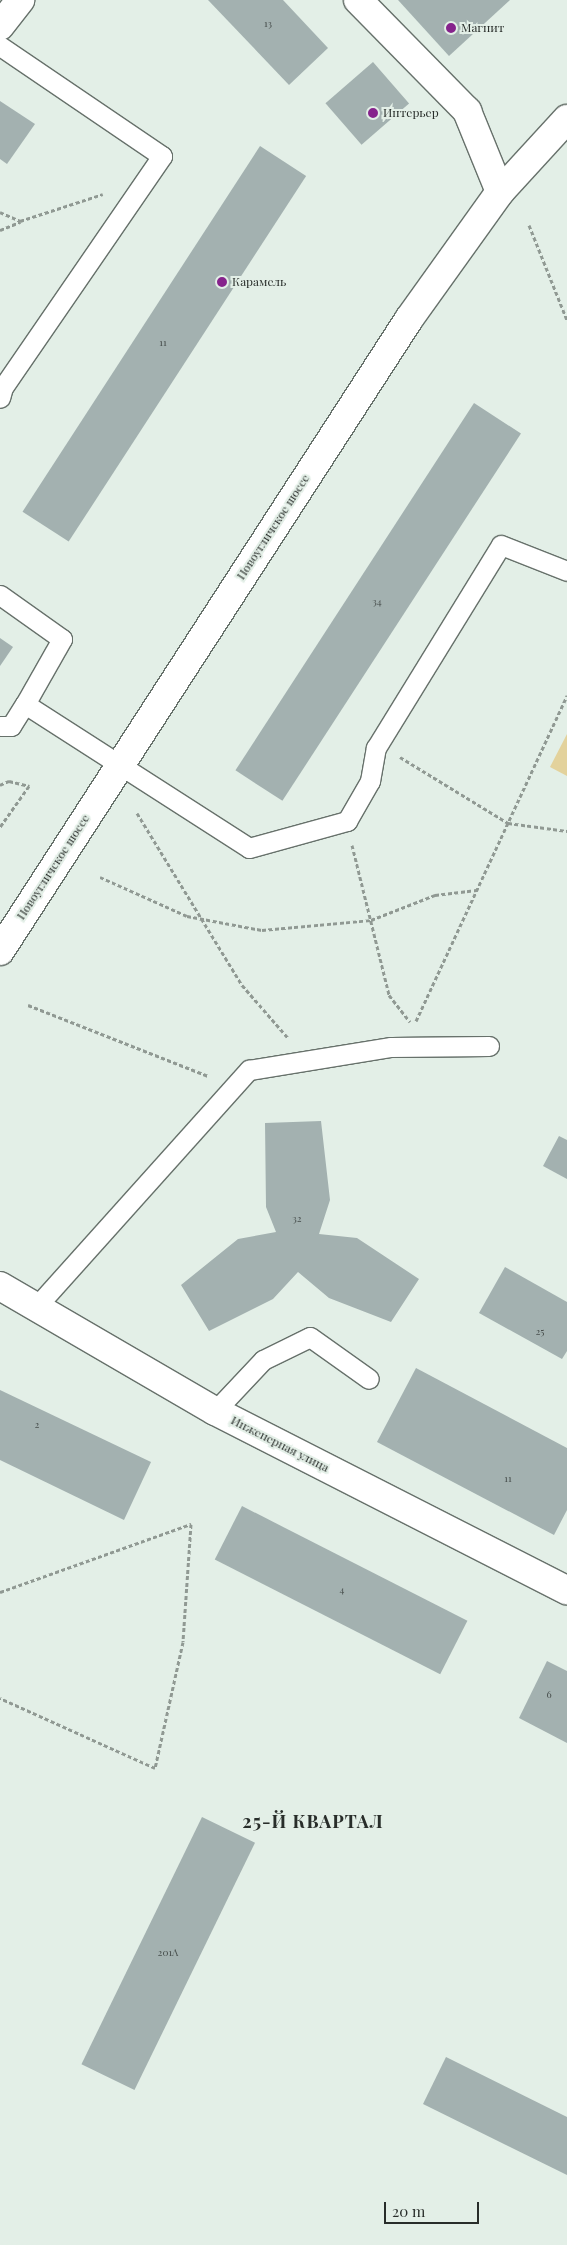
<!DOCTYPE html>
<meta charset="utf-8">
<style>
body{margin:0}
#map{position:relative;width:567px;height:2245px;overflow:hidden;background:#e3efe7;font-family:"Playfair Display",serif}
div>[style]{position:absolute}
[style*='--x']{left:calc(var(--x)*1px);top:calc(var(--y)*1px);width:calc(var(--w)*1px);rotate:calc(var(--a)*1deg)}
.green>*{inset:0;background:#e3d29c}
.building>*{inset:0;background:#a3b1b0;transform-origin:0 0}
.path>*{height:3px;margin-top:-1.5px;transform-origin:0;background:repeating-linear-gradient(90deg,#909993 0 4px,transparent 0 6.5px)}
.roads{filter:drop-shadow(1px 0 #67716b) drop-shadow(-1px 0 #67716b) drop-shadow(0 1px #67716b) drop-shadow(0 -1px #67716b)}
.service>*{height:19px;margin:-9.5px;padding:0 9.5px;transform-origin:9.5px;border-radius:9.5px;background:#fff}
.minor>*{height:28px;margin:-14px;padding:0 14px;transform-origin:14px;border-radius:14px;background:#fff}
.secondary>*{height:28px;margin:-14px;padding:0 14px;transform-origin:14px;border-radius:14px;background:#fff}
.dots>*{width:14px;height:14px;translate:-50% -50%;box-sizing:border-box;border:2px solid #e3efe7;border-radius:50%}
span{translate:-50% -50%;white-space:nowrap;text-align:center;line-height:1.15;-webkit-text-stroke:4px #e3efe7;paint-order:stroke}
.number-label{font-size:10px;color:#474e4c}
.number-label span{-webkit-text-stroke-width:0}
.poi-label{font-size:12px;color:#282d2a}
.left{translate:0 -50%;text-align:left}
.street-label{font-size:12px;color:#282d2a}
.district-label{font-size:18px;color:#282d2a;font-weight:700;letter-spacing:1px}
.scale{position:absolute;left:384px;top:2202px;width:95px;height:22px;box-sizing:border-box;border:2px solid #282d2a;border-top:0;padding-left:6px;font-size:15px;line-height:18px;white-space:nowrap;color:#282d2a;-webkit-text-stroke:4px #e3efe7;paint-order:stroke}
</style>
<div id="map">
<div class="green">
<div style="clip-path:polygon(567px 734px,567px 776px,550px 767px)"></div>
</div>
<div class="building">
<div style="clip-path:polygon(208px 0,283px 0,328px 48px,289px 85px)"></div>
<div style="clip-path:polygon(398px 0,510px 0,449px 56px)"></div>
<div style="left:373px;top:62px;width:55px;height:63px;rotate:49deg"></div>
<div style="clip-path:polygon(0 101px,35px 124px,7px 164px,0 159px)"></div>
<div style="left:260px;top:146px;width:55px;height:436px;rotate:33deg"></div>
<div style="left:474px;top:403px;width:56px;height:438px;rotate:33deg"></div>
<div style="clip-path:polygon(0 638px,13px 647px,0 666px)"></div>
<div style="clip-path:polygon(321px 1121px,330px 1200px,319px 1234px,357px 1238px,419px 1279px,391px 1322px,329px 1298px,298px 1272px,273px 1299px,209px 1331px,181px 1285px,238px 1239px,276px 1232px,266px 1207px,265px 1123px)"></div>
<div style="clip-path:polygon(559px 1136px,567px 1140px,567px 1179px,543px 1166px)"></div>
<div style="clip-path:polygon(505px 1267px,567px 1302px,567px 1351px,562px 1359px,479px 1313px)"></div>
<div style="clip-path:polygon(416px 1368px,567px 1448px,567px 1510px,554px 1535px,377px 1442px)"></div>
<div style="clip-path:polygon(0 1390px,151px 1462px,124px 1520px,0 1460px)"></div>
<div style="left:242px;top:1506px;width:253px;height:60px;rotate:27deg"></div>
<div style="clip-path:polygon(547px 1661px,567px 1671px,567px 1743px,519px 1718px)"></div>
<div style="left:202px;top:1817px;width:59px;height:275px;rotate:26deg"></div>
<div style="clip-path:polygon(446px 2057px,567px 2117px,567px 2175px,423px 2104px)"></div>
</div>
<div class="path">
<div style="--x:0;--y:212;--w:22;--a:24"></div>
<div style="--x:20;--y:221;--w:87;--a:-18"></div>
<div style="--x:529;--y:225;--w:102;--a:68.2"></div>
<div style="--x:0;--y:230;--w:22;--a:-22"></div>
<div style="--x:400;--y:757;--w:127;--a:31.4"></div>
<div style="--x:508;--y:823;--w:60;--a:7.7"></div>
<div style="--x:0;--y:785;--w:10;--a:-24"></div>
<div style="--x:9;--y:781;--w:21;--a:14"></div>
<div style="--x:29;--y:786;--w:50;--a:125.3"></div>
<div style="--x:137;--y:813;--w:202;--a:58.6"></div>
<div style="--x:242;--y:985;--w:70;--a:49"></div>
<div style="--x:352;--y:845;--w:154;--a:76.1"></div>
<div style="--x:389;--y:995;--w:34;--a:52"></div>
<div style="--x:100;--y:877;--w:95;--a:24.1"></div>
<div style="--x:187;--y:916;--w:76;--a:10.6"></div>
<div style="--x:262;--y:930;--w:109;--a:-5.2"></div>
<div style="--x:371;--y:920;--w:69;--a:-21.3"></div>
<div style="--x:435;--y:895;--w:42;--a:-6.8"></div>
<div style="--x:28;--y:1005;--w:193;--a:21.5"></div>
<div style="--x:416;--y:1021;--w:359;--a:-65.1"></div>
<div style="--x:0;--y:1592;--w:203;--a:-19.6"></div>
<div style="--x:191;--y:1524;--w:118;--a:93.9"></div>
<div style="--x:183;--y:1642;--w:129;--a:102.5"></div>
<div style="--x:155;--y:1768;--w:170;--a:-155.7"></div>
</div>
<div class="roads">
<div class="service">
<div style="--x:0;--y:46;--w:196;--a:34.2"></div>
<div style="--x:162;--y:156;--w:280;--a:124.5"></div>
<div style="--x:3;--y:387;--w:11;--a:105"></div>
<div style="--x:0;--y:595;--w:76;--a:35.4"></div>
<div style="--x:62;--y:639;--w:75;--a:119.6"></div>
<div style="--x:25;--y:704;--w:266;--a:32.7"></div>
<div style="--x:249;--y:848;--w:102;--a:-15.4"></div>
<div style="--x:347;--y:821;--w:46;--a:-60.1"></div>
<div style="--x:370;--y:781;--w:34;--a:-80"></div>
<div style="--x:376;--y:748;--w:238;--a:-58.4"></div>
<div style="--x:501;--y:545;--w:71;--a:21.5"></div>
<div style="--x:0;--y:726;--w:11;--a:0"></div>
<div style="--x:11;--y:726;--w:26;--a:-58"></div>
<div style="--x:36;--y:1307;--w:319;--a:-48.1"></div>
<div style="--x:249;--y:1070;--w:144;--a:-9.2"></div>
<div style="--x:391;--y:1047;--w:98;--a:-0.6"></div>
<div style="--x:215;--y:1411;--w:70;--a:-46.7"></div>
<div style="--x:263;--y:1360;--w:52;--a:-26.1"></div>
<div style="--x:310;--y:1337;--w:72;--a:35.4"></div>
</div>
<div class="minor">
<div style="--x:358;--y:0;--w:156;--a:45.5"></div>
<div style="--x:467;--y:111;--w:87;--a:67.8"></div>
<div style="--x:0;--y:26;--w:33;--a:-52"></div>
<div style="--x:0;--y:1286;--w:249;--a:30.2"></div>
<div style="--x:215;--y:1411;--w:395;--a:27"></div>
</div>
<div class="secondary">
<div style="--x:0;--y:951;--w:753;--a:-57.09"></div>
<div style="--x:409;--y:319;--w:156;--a:-54.4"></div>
<div style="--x:500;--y:192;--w:99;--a:-47.5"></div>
</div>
</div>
<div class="dots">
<div style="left:451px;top:28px;background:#86238c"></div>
<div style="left:373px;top:113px;background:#86238c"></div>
<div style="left:222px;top:282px;background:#86238c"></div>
</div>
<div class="number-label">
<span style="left:268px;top:24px">13</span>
<span style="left:163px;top:343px">11</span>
<span style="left:377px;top:602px">34</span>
<span style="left:297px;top:1219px">32</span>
<span style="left:540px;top:1332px">25</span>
<span style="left:37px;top:1425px">2</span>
<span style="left:508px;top:1479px">11</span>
<span style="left:342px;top:1590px">4</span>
<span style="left:549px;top:1695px">6</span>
<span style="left:168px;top:1953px">201А</span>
</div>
<div class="poi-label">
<span class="left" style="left:461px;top:28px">Магнит</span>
<span class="left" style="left:383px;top:113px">Интерьер</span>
<span class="left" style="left:232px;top:282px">Карамель</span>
</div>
<div class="street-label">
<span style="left:273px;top:527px;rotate:-57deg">Новоугличское шоссе</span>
<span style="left:53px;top:867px;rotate:-57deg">Новоугличское шоссе</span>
<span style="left:280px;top:1444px;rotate:27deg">Инженерная улица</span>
</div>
<div class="district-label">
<span style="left:313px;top:1821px">25-Й КВАРТАЛ</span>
</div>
<div class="scale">20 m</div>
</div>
